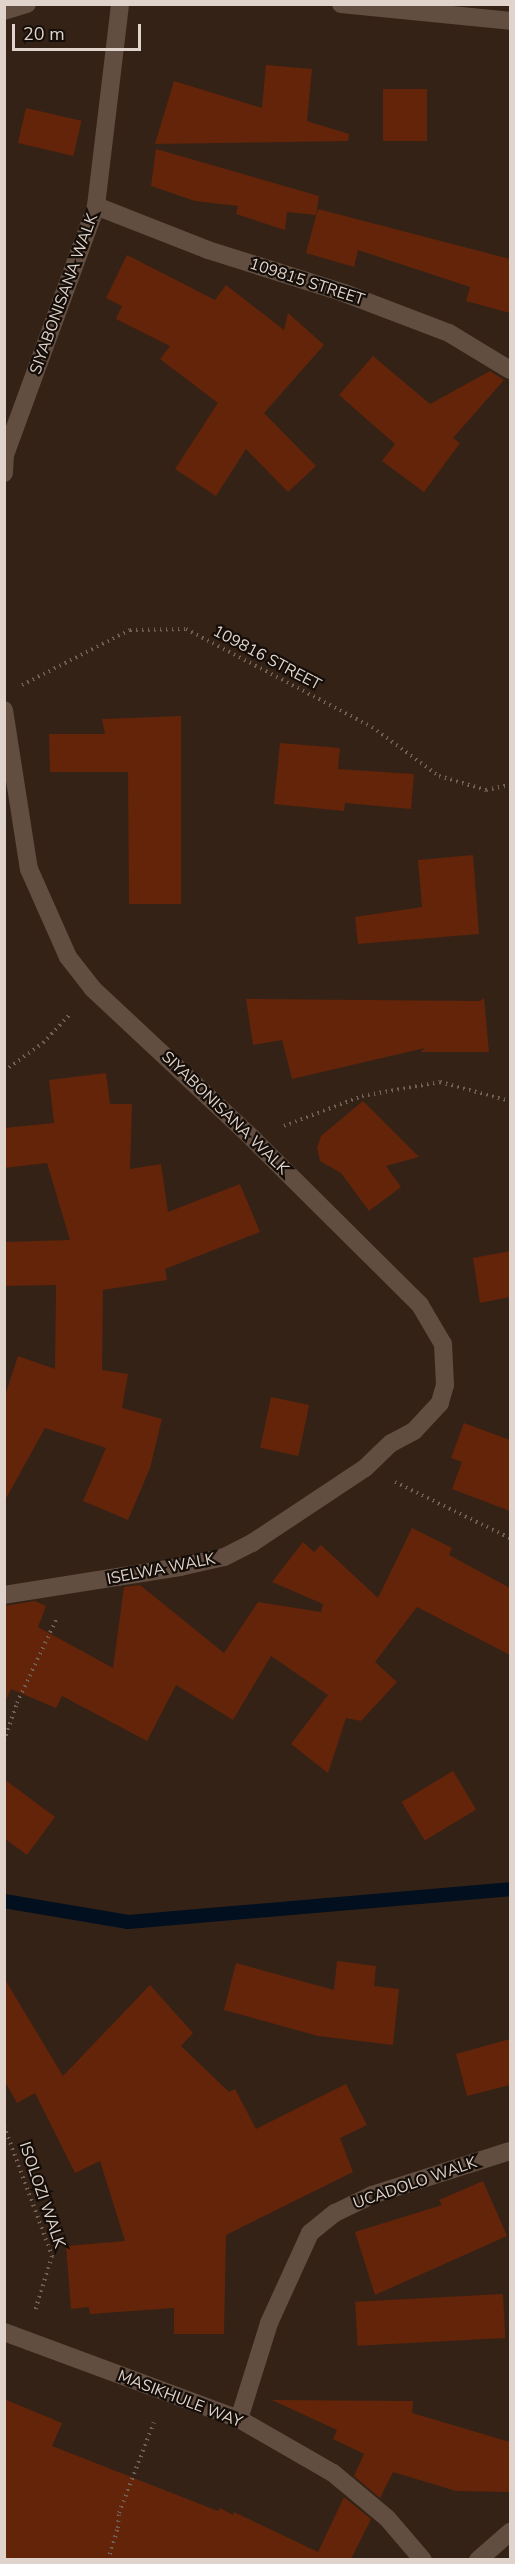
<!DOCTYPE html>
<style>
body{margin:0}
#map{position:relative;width:515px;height:2564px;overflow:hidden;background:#342216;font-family:"Nunito Sans",sans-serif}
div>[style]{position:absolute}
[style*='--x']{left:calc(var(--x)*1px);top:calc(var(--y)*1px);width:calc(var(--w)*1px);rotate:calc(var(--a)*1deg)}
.stream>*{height:14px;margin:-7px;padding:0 7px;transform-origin:7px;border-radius:7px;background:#010f1e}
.building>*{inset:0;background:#63240a;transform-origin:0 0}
.path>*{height:4px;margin-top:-2px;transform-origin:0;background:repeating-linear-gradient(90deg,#706055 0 1.5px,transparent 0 6px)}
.street>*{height:18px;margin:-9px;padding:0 9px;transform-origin:9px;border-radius:9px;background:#624e41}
span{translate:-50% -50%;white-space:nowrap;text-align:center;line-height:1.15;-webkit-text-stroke:4.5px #160e09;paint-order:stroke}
.street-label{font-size:16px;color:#dfd3cb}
.frame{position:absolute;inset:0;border:6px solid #dfd3cb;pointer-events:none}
.scale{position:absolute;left:12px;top:24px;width:129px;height:27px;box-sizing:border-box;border:3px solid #dfd3cb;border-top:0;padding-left:8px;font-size:18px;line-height:21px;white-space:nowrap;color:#dfd3cb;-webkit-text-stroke:4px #160e09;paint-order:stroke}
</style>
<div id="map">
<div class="stream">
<div style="--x:4;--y:1901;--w:126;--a:9.6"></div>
<div style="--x:128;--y:1922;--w:383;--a:-4.9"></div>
</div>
<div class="building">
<div style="clip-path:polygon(266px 65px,312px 69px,307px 121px,349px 134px,348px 141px,155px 144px,174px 81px,262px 108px)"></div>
<div style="left:383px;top:89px;width:44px;height:52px"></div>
<div style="left:26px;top:108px;width:57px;height:36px;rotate:13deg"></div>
<div style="clip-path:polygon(156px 149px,319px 196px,316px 215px,287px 212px,285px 230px,236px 214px,238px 206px,195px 201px,151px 186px)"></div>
<div style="clip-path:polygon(318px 209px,510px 259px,510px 313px,466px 301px,470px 287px,358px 250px,354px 267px,306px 253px)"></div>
<div style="clip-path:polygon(127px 255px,215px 300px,226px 285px,284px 330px,288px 313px,324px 345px,264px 413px,316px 466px,288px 492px,246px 449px,216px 496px,175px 469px,218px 403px,160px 359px,170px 346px,116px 319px,122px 306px,106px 298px)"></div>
<div style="clip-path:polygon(373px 356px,430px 404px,490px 371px,504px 380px,453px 438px,460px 443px,424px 492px,382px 461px,395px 444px,339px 395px)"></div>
<div style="clip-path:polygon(181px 716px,181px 904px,129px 904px,128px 772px,50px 772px,49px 734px,105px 734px,102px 719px)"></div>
<div style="clip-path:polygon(280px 743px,340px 748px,338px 769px,414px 774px,411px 809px,345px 803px,344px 811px,274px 804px)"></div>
<div style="clip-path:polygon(473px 855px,479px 934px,358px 944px,355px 917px,422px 907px,418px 860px)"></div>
<div style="clip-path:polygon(484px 998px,489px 1052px,421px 1052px,425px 1048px,292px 1079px,282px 1040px,253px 1045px,246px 999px,480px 1001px)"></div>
<div style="clip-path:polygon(106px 1073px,110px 1104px,132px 1104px,130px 1169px,161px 1164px,168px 1212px,240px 1184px,260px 1232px,165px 1269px,167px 1280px,103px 1290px,102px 1370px,128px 1374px,122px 1408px,162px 1419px,150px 1468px,128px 1520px,83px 1501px,106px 1448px,45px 1428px,4px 1502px,4px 1399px,18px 1356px,55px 1369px,56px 1285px,4px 1286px,4px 1242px,70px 1240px,47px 1163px,4px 1168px,4px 1128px,54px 1123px,49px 1080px)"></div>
<div style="clip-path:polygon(363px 1101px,419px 1157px,386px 1166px,401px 1187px,369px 1211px,341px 1173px,320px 1161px,317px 1148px,321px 1136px)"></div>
<div style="clip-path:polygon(510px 1251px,510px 1297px,480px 1303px,473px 1258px)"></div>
<div style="left:271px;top:1397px;width:39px;height:52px;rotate:12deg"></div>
<div style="clip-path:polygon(464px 1423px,510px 1440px,510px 1511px,452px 1489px,462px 1462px,451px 1458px)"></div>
<div style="clip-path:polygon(412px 1528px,452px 1548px,449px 1555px,510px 1588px,510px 1655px,417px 1607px,375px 1662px,397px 1682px,361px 1721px,346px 1718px,328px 1773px,291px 1744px,328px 1695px,271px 1656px,233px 1720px,176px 1685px,147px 1741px,62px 1696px,56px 1708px,11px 1689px,4px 1704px,4px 1606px,35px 1601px,46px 1606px,38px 1627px,113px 1668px,124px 1587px,140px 1585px,224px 1653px,258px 1602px,321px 1612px,323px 1604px,272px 1582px,303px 1542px,314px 1552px,321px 1545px,378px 1598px)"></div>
<div style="left:453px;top:1771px;width:45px;height:60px;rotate:59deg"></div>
<div style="clip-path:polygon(4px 1779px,55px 1817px,27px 1855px,4px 1838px)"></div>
<div style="clip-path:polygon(337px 1961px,376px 1966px,374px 1986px,399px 1989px,393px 2045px,318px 2036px,224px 2010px,236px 1963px,334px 1990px)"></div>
<div style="clip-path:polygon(4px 1978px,63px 2076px,150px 1985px,193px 2033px,181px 2046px,229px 2092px,235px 2089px,256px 2129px,346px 2084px,367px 2125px,340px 2138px,353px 2172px,226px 2235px,224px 2334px,174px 2334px,174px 2308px,90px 2314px,89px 2307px,71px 2309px,66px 2246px,125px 2241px,100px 2161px,75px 2173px,35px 2093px,17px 2103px,4px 2080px)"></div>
<div style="clip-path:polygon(510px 2039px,510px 2085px,467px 2096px,456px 2054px)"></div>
<div style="clip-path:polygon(483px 2181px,507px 2236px,375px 2295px,355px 2232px,442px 2205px,439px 2200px)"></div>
<div style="left:503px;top:2294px;width:44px;height:148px;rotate:87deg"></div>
<div style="clip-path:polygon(4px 2399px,62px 2423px,52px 2446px,218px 2511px,220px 2508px,233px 2515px,234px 2512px,318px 2552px,344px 2497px,371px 2519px,351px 2559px,4px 2559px)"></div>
<div style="clip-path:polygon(272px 2400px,413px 2401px,412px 2413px,510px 2442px,510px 2492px,456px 2491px,393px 2472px,380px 2498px,354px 2476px,364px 2454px,333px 2439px,337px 2430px)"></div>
</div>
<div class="path">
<div style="--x:22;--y:685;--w:121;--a:-27"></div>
<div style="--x:130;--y:630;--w:56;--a:-1"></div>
<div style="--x:186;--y:629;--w:210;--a:27.8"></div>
<div style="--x:372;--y:727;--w:83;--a:36.2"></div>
<div style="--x:439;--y:776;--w:49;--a:16.6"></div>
<div style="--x:486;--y:790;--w:25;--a:-12"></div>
<div style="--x:4;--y:1071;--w:48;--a:-35.7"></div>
<div style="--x:43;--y:1043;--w:41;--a:-47"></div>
<div style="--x:284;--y:1126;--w:84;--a:-21"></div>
<div style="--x:362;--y:1096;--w:79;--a:-10.2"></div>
<div style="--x:440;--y:1082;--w:73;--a:15.2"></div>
<div style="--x:395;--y:1482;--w:128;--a:26"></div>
<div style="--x:4;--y:1741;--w:40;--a:-71.1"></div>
<div style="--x:17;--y:1703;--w:94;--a:-64.8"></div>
<div style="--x:4;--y:2126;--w:139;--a:69.7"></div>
<div style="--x:52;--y:2256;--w:58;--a:107.2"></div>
<div style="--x:108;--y:2560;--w:34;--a:-73"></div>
<div style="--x:118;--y:2528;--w:15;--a:-86"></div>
<div style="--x:119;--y:2513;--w:97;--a:-69"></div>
</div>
<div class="street">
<div style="--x:341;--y:4;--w:170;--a:5.7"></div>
<div style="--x:4;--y:11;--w:24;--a:-17"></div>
<div style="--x:96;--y:206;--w:120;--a:21.4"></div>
<div style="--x:208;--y:250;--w:143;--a:17.5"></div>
<div style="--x:344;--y:293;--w:112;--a:20.9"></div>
<div style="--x:449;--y:333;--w:71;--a:31.2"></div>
<div style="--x:4;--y:473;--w:18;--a:-87"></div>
<div style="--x:5;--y:455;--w:265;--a:-69.9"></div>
<div style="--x:96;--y:206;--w:203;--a:-83.2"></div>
<div style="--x:4;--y:710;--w:161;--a:81.1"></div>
<div style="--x:29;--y:869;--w:96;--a:66.1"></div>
<div style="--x:68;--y:957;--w:41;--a:52"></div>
<div style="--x:93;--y:989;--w:218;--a:43.1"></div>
<div style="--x:252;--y:1138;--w:237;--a:44.8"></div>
<div style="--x:420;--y:1305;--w:45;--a:59.5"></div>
<div style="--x:443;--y:1344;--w:41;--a:87.2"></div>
<div style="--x:445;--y:1385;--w:19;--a:106"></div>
<div style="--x:440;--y:1403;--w:38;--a:133"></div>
<div style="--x:414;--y:1431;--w:26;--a:152"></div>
<div style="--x:391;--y:1443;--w:36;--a:136"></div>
<div style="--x:365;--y:1468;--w:136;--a:146.4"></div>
<div style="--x:252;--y:1543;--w:31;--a:153"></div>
<div style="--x:224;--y:1557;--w:45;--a:167.2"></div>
<div style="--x:180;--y:1567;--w:178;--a:171"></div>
<div style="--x:4;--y:2332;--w:251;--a:20.3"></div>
<div style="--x:239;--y:2419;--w:108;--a:29.9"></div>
<div style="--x:333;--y:2473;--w:70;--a:39.8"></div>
<div style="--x:387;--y:2518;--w:55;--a:49.4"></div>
<div style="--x:239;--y:2419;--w:101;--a:-72.6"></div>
<div style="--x:269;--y:2323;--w:99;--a:-65.5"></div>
<div style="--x:310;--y:2233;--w:32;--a:-39"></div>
<div style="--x:335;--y:2213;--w:41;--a:-25.9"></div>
<div style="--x:372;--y:2195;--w:145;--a:-17.7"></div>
<div style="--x:478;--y:2560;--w:43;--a:-41.2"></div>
</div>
<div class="street-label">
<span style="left:307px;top:282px;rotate:18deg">109815 STREET</span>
<span style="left:64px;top:294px;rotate:-70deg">SIYABONISANA WALK</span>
<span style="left:267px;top:658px;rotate:28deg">109816 STREET</span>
<span style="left:225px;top:1113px;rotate:44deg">SIYABONISANA WALK</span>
<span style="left:161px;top:1569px;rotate:-11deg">ISELWA WALK</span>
<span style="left:415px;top:2183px;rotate:-19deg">UCADOLO WALK</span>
<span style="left:42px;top:2195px;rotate:71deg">ISOLOZI WALK</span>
<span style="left:180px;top:2399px;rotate:21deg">MASIKHULE WAY</span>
</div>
<div class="frame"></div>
<div class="scale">20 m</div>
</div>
